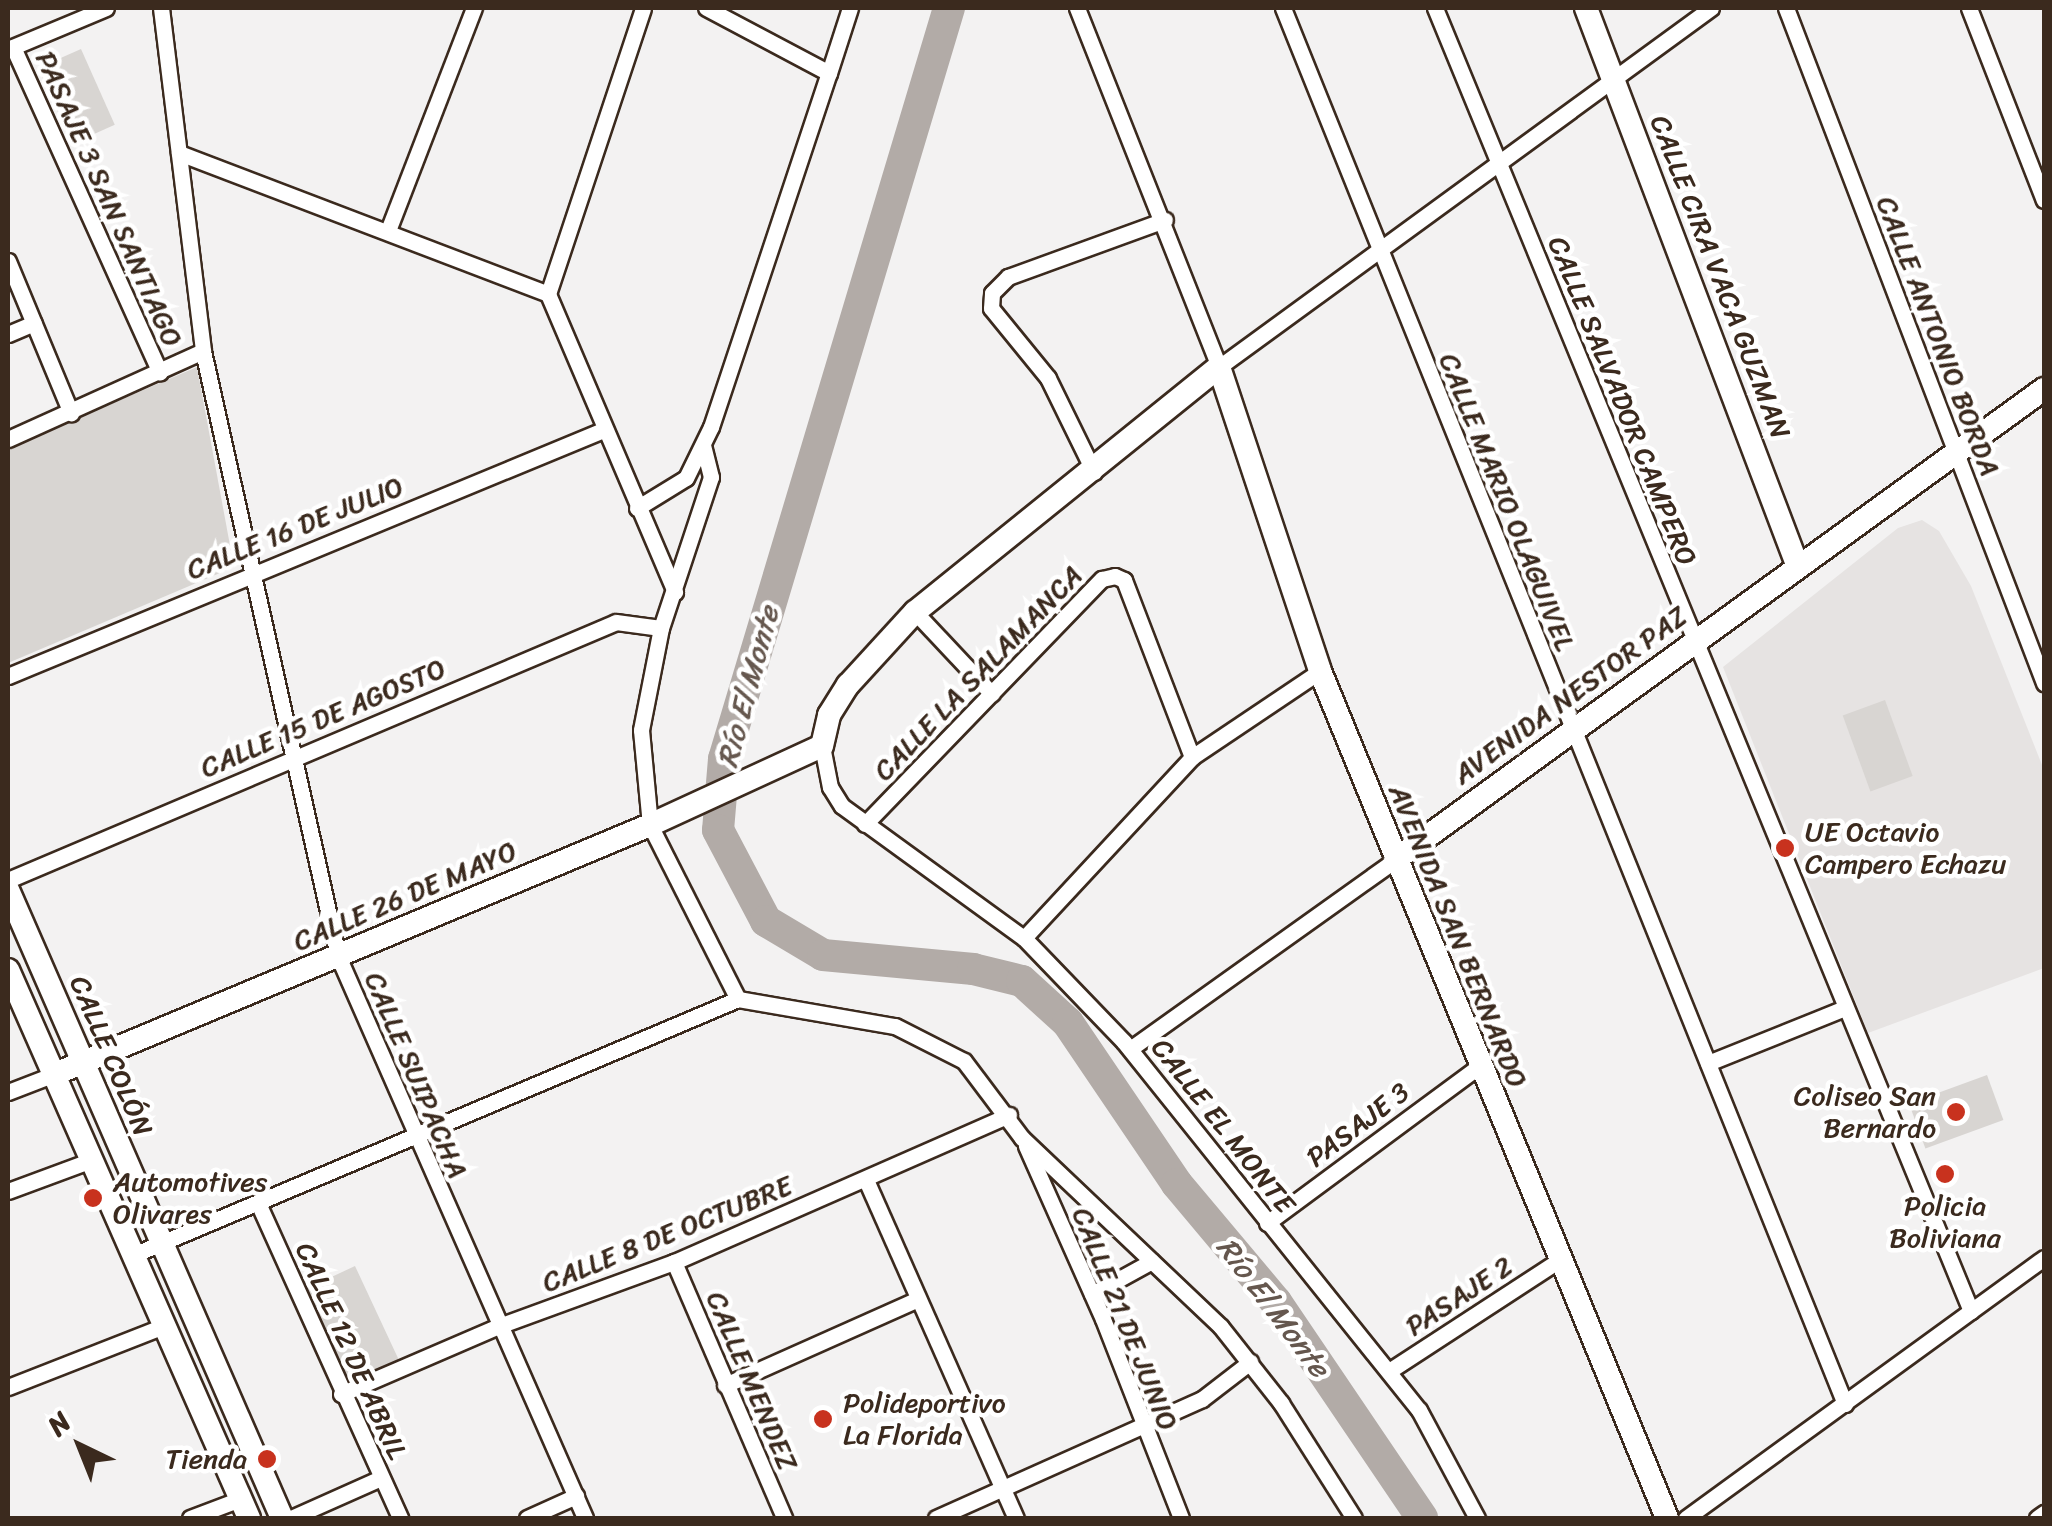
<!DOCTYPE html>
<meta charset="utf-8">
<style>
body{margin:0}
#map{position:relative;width:2052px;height:1526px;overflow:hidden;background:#f3f2f2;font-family:Sriracha,sans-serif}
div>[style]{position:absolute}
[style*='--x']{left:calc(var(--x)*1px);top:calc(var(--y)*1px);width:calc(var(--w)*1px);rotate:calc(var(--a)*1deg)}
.built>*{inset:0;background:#e6e3e2}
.green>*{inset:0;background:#d8d5d2;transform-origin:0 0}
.river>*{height:32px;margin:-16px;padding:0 16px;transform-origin:16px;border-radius:16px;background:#b2aba7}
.roads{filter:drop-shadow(2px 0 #3b2a1e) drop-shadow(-2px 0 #3b2a1e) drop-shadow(0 2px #3b2a1e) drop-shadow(0 -2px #3b2a1e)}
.street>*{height:15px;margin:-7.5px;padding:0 7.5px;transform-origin:7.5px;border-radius:7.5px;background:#fff}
.secondary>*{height:22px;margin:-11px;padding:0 11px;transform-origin:11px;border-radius:11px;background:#fff}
.dots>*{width:28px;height:28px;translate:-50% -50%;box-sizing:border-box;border:5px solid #fff;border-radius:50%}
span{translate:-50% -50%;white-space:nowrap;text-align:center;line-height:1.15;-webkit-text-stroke:9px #fff;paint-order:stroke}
.street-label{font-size:28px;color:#3b2a1e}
.poi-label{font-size:28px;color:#3b2a1e}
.left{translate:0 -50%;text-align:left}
.right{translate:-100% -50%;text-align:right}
.water-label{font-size:30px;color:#65574e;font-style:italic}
.frame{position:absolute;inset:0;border:10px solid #3b2a1e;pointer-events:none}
.north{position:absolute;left:30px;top:1396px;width:100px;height:100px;-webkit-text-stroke:8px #fff;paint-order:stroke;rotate:317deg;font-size:28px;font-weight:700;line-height:40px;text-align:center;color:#3b2a1e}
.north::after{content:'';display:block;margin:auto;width:35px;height:45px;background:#3b2a1e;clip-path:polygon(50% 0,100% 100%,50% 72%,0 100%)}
</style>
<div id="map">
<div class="built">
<div style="clip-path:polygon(1922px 520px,1939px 531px,1971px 586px,2044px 770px,2044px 968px,1868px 1033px,1723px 667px,1898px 528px)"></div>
</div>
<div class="green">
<div style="left:81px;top:49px;width:83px;height:47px;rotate:66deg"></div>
<div style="clip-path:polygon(197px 367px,234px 567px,8px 663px,8px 448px)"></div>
<div style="left:1885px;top:700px;width:81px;height:45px;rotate:70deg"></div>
<div style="left:1987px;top:1075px;width:48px;height:83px;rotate:70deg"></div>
<div style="left:355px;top:1266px;width:103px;height:56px;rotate:65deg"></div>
</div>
<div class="river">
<div style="--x:949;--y:8;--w:784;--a:106.68"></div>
<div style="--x:724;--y:759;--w:71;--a:94.8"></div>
<div style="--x:718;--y:830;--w:103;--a:62.2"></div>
<div style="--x:766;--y:921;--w:66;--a:30.8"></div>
<div style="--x:823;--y:955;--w:151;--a:5.3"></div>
<div style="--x:973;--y:969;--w:50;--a:13.8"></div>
<div style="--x:1022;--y:981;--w:62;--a:42.4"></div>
<div style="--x:1068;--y:1023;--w:194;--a:55.9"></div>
<div style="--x:1177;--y:1184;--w:154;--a:50"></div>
<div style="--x:1276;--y:1302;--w:261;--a:55.9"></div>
</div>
<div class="roads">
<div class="street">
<div style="--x:161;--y:8;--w:346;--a:83"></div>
<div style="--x:203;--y:351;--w:620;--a:77.42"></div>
<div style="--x:338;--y:956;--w:614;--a:66.27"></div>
<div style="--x:1077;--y:8;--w:386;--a:68.4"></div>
<div style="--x:1219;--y:367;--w:609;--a:-36.12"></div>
<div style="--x:1283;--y:8;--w:1505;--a:68.07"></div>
<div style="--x:1435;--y:8;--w:1409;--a:67.64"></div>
<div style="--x:1786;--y:8;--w:723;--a:69.08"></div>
<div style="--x:1969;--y:8;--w:206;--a:68.7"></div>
<div style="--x:13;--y:47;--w:357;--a:65.7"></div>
<div style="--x:8;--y:49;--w:106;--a:-22.7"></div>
<div style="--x:829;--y:73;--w:68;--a:-72.1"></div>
<div style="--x:179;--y:153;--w:395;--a:20.9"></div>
<div style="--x:548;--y:294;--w:324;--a:66.9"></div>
<div style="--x:389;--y:228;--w:236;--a:-68.9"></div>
<div style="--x:8;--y:261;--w:165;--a:67.5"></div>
<div style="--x:548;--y:294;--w:301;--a:-71.6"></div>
<div style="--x:8;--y:334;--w:28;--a:-23"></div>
<div style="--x:8;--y:439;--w:214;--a:-24.3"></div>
<div style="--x:703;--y:445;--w:33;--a:76"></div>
<div style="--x:711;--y:477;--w:159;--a:108.3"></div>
<div style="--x:661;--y:628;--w:104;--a:101.1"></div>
<div style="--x:641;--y:730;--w:95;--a:84.6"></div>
<div style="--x:650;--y:825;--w:195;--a:63.2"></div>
<div style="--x:738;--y:999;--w:159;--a:9.8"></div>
<div style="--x:895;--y:1026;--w:77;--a:26.9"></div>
<div style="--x:964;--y:1061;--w:96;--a:53"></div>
<div style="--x:1022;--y:1138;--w:274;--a:43.5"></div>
<div style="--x:1221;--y:1327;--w:97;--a:51.7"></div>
<div style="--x:1281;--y:1403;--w:136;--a:57.6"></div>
<div style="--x:1094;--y:472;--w:105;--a:-116.1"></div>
<div style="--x:1048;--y:378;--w:90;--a:-129.2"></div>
<div style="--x:991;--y:308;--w:15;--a:-86"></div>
<div style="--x:992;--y:293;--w:23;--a:-45"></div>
<div style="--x:1008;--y:277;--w:167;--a:-20"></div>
<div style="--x:637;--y:508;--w:57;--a:-31.5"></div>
<div style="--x:686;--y:478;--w:57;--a:-63.9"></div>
<div style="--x:711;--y:427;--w:373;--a:-71.6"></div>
<div style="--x:829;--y:73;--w:139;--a:-152.1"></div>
<div style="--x:915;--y:612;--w:112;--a:46.8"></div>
<div style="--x:8;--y:676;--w:644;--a:-22.46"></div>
<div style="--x:822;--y:746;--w:42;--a:79"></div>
<div style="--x:830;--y:787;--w:22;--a:58"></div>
<div style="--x:842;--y:806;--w:225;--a:36"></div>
<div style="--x:1024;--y:938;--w:144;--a:46.1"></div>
<div style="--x:1124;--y:1042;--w:472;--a:51.3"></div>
<div style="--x:1419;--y:1410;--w:123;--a:61.8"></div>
<div style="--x:865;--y:824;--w:341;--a:-46"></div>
<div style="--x:1102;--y:579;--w:13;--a:-13"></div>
<div style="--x:1115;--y:576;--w:10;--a:24"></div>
<div style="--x:1124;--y:580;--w:190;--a:69"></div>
<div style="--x:8;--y:880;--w:660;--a:-22.99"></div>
<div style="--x:616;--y:622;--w:45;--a:7.6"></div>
<div style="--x:1024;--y:938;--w:247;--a:-47.1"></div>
<div style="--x:1192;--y:757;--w:154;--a:-33.9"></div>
<div style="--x:1130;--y:1049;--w:325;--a:-35.5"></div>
<div style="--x:1708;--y:1063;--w:148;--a:-21.9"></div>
<div style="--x:8;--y:1092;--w:50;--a:-21"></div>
<div style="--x:1026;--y:1146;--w:189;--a:66"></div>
<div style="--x:1103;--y:1319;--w:214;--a:68.6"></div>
<div style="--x:866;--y:1180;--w:370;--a:66.1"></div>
<div style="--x:8;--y:1191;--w:90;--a:-20.3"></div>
<div style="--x:258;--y:1203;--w:346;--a:65.7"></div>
<div style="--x:1267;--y:1223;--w:262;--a:-36.5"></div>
<div style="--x:133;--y:1255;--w:657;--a:-22.94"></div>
<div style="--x:674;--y:1262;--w:279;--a:66.7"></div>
<div style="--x:1092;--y:1294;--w:68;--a:-28.8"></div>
<div style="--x:1389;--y:1371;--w:199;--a:-33.1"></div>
<div style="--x:725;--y:1385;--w:209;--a:-24"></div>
<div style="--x:8;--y:1387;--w:168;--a:-21.4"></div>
<div style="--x:341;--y:1394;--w:172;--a:-23.3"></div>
<div style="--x:499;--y:1326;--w:186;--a:-20.1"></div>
<div style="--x:674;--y:1262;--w:366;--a:-23.7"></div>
<div style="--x:190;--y:1518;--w:53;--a:-20.8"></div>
<div style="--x:291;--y:1518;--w:98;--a:-24"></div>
<div style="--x:527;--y:1518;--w:54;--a:-24.2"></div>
<div style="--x:936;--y:1518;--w:291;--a:-24.1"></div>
<div style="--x:1202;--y:1399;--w:61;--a:-37.6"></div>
<div style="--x:1686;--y:1518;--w:442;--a:-36"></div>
<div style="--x:2037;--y:1518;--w:9;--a:-36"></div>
</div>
<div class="secondary">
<div style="--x:1586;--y:8;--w:598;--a:69.23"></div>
<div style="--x:1395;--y:860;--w:802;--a:-35.97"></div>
<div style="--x:8;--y:890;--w:685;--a:66.43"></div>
<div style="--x:8;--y:970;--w:599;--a:66.26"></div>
<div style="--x:55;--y:1074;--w:645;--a:-22.71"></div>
<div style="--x:650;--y:825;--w:189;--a:-24.7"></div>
<div style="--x:822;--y:746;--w:32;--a:-77"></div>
<div style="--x:829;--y:715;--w:36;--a:-58"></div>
<div style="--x:848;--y:685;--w:99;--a:-47.5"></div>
<div style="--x:915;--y:612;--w:390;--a:-38.9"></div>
<div style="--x:1219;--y:367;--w:320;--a:71.6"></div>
<div style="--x:1320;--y:671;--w:915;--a:67.72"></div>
</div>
</div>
<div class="dots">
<div style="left:1785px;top:848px;background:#c8321e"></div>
<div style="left:1956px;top:1112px;background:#c8321e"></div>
<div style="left:1945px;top:1174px;background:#c8321e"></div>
<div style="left:93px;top:1198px;background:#c8321e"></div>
<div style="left:823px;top:1419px;background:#c8321e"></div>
<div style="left:267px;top:1459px;background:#c8321e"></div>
</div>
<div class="street-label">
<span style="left:109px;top:199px;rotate:66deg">PASAJE 3 SAN SANTIAGO</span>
<span style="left:1720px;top:277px;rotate:69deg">CALLE CIRA VACA GUZMAN</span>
<span style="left:1938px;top:336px;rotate:69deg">CALLE ANTONIO BORDA</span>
<span style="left:1622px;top:401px;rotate:68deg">CALLE SALVADOR CAMPERO</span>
<span style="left:1507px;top:502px;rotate:68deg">CALLE MARIO OLAGUIVEL</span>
<span style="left:295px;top:528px;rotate:-22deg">CALLE 16 DE JULIO</span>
<span style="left:978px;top:673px;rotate:-46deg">CALLE LA SALAMANCA</span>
<span style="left:1570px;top:695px;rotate:-36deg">AVENIDA NESTOR PAZ</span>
<span style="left:323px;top:718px;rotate:-23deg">CALLE 15 DE AGOSTO</span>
<span style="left:405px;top:896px;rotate:-23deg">CALLE 26 DE MAYO</span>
<span style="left:1458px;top:936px;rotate:68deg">AVENIDA SAN BERNARDO</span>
<span style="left:111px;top:1056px;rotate:67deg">CALLE COLÓN</span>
<span style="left:416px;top:1075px;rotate:67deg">CALLE SUIPACHA</span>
<span style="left:1358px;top:1125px;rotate:-37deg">PASAJE 3</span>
<span style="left:1223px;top:1126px;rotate:52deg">CALLE EL MONTE</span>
<span style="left:667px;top:1234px;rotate:-22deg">CALLE 8 DE OCTUBRE</span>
<span style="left:1459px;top:1296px;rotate:-33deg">PASAJE 2</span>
<span style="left:1125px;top:1319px;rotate:68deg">CALLE 21 DE JUNIO</span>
<span style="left:351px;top:1351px;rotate:66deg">CALLE 12 DE ABRIL</span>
<span style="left:752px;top:1381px;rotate:67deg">CALLE MENDEZ</span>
</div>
<div class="poi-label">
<span class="left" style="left:1805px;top:848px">UE Octavio<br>Campero Echazu</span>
<span class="right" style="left:1936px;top:1112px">Coliseo San<br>Bernardo</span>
<span class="left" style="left:113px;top:1198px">Automotives<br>Olivares</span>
<span style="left:1945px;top:1222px">Policia<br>Boliviana</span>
<span class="left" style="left:843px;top:1419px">Polideportivo<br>La Florida</span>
<span class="right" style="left:247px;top:1459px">Tienda</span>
</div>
<div class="water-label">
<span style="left:748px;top:687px;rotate:-75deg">Río El Monte</span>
<span style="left:1273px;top:1307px;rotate:53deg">Río El Monte</span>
</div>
<div class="frame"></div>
<div class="north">N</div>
</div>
